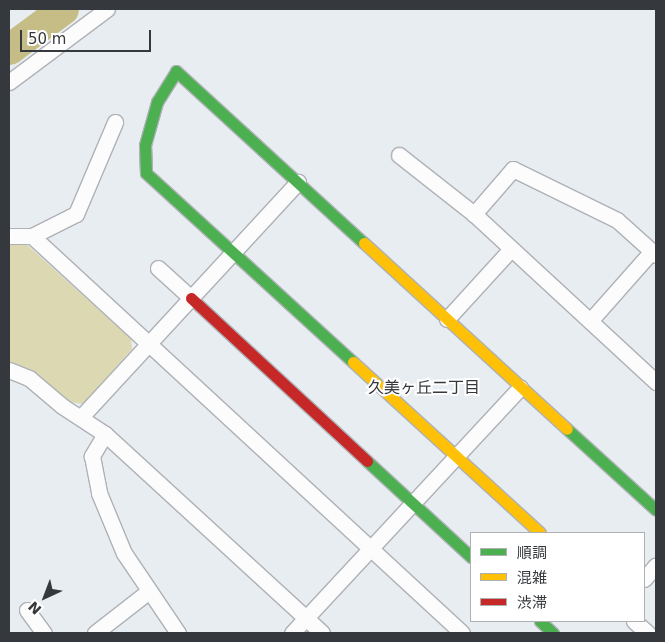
<!DOCTYPE html>
<meta charset="utf-8">
<style>
body{margin:0}
#map{position:relative;width:665px;height:642px;overflow:hidden;background:#e8edf2;font-family:"DejaVu Sans","Noto Sans JP",sans-serif}
div>[style]{position:absolute}
[style*='--x']{left:calc(var(--x)*1px);top:calc(var(--y)*1px);width:calc(var(--w)*1px);rotate:calc(var(--a)*1deg)}
.green>*{inset:0;background:#dcd8b1}
.river>*{height:31px;margin:-15.5px;padding:0 15.5px;transform-origin:15.5px;border-radius:15.5px;background:#c6bd86}
.roads{filter:drop-shadow(1px 0 #aeb1b6) drop-shadow(-1px 0 #aeb1b6) drop-shadow(0 1px #aeb1b6) drop-shadow(0 -1px #aeb1b6)}
.street>*{height:15px;margin:-7.5px;padding:0 7.5px;transform-origin:7.5px;border-radius:7.5px;background:#fcfcfd}
.fast>*{height:11px;margin:-5.5px;padding:0 5.5px;transform-origin:5.5px;border-radius:5.5px;background:#4caf50}
.slow>*{height:11px;margin:-5.5px;padding:0 5.5px;transform-origin:5.5px;border-radius:5.5px;background:#ffc107}
.jam>*{height:11px;margin:-5.5px;padding:0 5.5px;transform-origin:5.5px;border-radius:5.5px;background:#c62828}
span{translate:-50% -50%;white-space:nowrap;text-align:center;line-height:1.15;-webkit-text-stroke:4px #fff;paint-order:stroke}
.neighbourhood-label{font-size:16px;color:#35393d}
.frame{position:absolute;inset:0;border:10px solid #35393d;pointer-events:none}
.legend{position:absolute;left:470px;top:532px;width:175px;height:90px;box-sizing:border-box;background:#fff;border:1px solid #aeb0b1;margin:0;padding:6px 9px;list-style:none;font-size:15px;color:#35393d}
.legend li{display:flex;align-items:center;gap:10px;height:25px}
.legend b{width:25px;border:1px solid #aeb0b1}
.north{position:absolute;left:20px;top:572px;width:50px;height:50px;-webkit-text-stroke:4px #fff;paint-order:stroke;rotate:223deg;font-size:14px;font-weight:700;line-height:20px;text-align:center;color:#35393d}
.north::after{content:'';display:block;margin:auto;width:18px;height:22px;background:#35393d;clip-path:polygon(50% 0,100% 100%,50% 72%,0 100%)}
.scale{position:absolute;left:20px;top:30px;width:131px;height:22px;box-sizing:border-box;border:2px solid #35393d;border-top:0;padding-left:6px;font-size:15px;line-height:18px;white-space:nowrap;color:#35393d;-webkit-text-stroke:4px #fff;paint-order:stroke}
</style>
<div id="map">
<div class="green">
<div style="clip-path:polygon(24px 242px,131px 339px,132px 349px,83px 404px,69px 402px,32px 370px,9px 362px,9px 244px)"></div>
</div>
<div class="river">
<div style="--x:9;--y:49;--w:67;--a:-36.5"></div>
</div>
<div class="roads">
<div class="street">
<div style="--x:9;--y:82;--w:122;--a:-36.7"></div>
<div style="--x:399;--y:155;--w:95;--a:38.2"></div>
<div style="--x:9;--y:236;--w:23;--a:0"></div>
<div style="--x:32;--y:236;--w:585;--a:42.71"></div>
<div style="--x:32;--y:236;--w:49;--a:-26.6"></div>
<div style="--x:76;--y:214;--w:100;--a:-67"></div>
<div style="--x:656;--y:255;--w:52;--a:-138.1"></div>
<div style="--x:617;--y:220;--w:116;--a:-153.9"></div>
<div style="--x:513;--y:169;--w:60;--a:130.9"></div>
<div style="--x:474;--y:214;--w:248;--a:42.7"></div>
<div style="--x:158;--y:268;--w:45;--a:42.3"></div>
<div style="--x:447;--y:319;--w:95;--a:-47.6"></div>
<div style="--x:590;--y:321;--w:94;--a:-48.5"></div>
<div style="--x:9;--y:370;--w:22;--a:22"></div>
<div style="--x:29;--y:378;--w:43;--a:40.3"></div>
<div style="--x:62;--y:406;--w:51;--a:33.1"></div>
<div style="--x:105;--y:434;--w:294;--a:42.5"></div>
<div style="--x:81;--y:417;--w:320;--a:-47.3"></div>
<div style="--x:105;--y:434;--w:26;--a:121"></div>
<div style="--x:92;--y:456;--w:38;--a:79"></div>
<div style="--x:99;--y:493;--w:65;--a:67.4"></div>
<div style="--x:124;--y:553;--w:97;--a:56"></div>
<div style="--x:644;--y:579;--w:18;--a:-49"></div>
<div style="--x:27;--y:610;--w:29;--a:54"></div>
<div style="--x:634;--y:621;--w:18;--a:41"></div>
<div style="--x:95;--y:633;--w:68;--a:-37.9"></div>
<div style="--x:292;--y:633;--w:335;--a:-47.1"></div>
</div>
<div class="fast">
<div style="--x:353;--y:362;--w:280;--a:-137.6"></div>
<div style="--x:146;--y:173;--w:28;--a:-92"></div>
<div style="--x:145;--y:145;--w:45;--a:-74.4"></div>
<div style="--x:157;--y:102;--w:36;--a:-58"></div>
<div style="--x:176;--y:71;--w:255;--a:42.5"></div>
<div style="--x:567;--y:429;--w:120;--a:42.3"></div>
<div style="--x:367;--y:461;--w:142;--a:42.7"></div>
<div style="--x:540;--y:621;--w:18;--a:43"></div>
</div>
<div class="slow">
<div style="--x:364;--y:243;--w:275;--a:42.5"></div>
<div style="--x:353;--y:362;--w:253;--a:42.4"></div>
</div>
<div class="jam">
<div style="--x:191;--y:298;--w:240;--a:42.8"></div>
</div>
</div>
<div class="neighbourhood-label">
<span style="left:424px;top:388px">久美ヶ丘二丁目</span>
</div>
<div class="frame"></div>
<ul class="legend">
<li><b style="height:6px;background:#4caf50"></b>順調</li>
<li><b style="height:6px;background:#ffc107"></b>混雑</li>
<li><b style="height:6px;background:#c62828"></b>渋滞</li>
</ul>
<div class="north">N</div>
<div class="scale">50 m</div>
</div>
